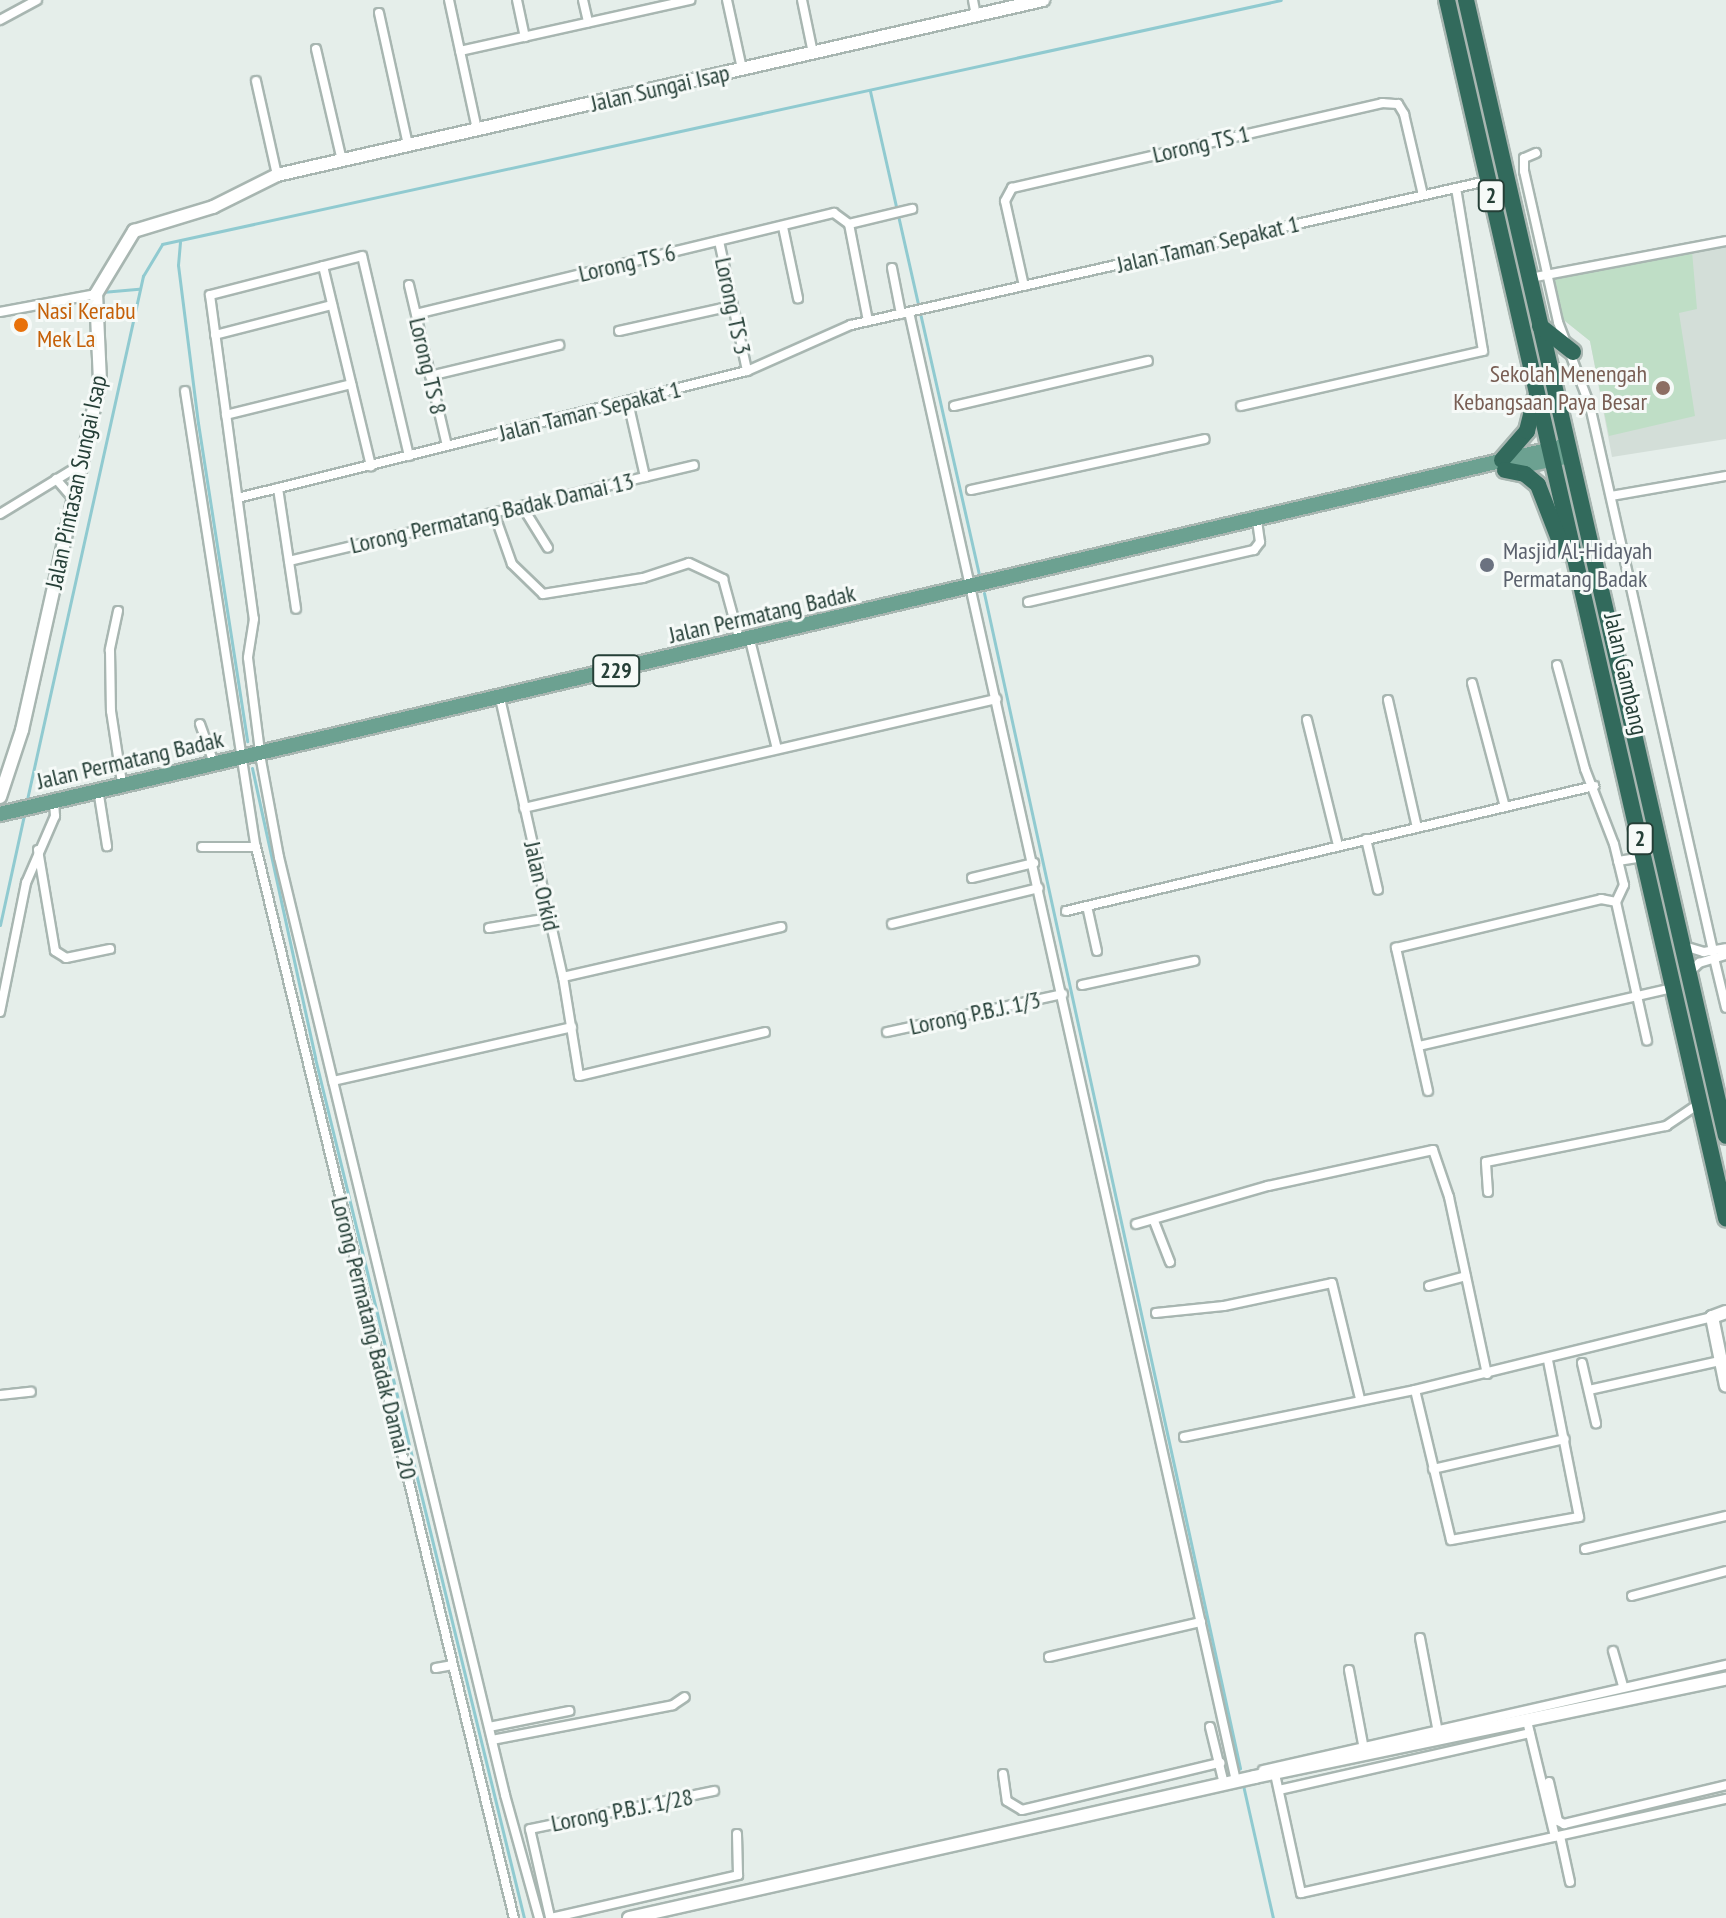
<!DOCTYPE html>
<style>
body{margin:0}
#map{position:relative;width:1726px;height:1918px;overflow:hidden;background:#e5eeea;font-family:"PT Sans Narrow",sans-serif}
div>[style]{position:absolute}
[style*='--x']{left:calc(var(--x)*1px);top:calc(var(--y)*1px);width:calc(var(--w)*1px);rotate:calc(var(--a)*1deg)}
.built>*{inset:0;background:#d3ded8}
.green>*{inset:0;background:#bfdec6}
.stream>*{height:3px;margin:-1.5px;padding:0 1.5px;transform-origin:1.5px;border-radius:1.5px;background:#90cad0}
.roads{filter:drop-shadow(2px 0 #a8b6b1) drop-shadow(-2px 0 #a8b6b1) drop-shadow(0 2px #a8b6b1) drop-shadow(0 -2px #a8b6b1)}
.street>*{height:8px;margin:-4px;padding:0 4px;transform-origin:4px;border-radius:4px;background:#fff}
.secondary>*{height:12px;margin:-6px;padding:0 6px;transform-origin:6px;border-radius:6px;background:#fff}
.primary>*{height:14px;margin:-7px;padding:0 7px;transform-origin:7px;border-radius:7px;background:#6ca191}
.highway>*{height:16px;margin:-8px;padding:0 8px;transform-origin:8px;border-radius:8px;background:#326a5c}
.dots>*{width:22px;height:22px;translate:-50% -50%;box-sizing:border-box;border:4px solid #f6faf8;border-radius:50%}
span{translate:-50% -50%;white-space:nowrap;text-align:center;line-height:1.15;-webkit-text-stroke:6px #f6faf8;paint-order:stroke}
.shield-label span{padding:2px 6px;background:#f6faf8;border:2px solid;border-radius:6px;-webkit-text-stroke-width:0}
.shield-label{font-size:22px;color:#253f37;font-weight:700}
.street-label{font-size:24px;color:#253f37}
.food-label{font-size:24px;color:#c56008}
.left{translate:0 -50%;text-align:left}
.education-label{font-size:24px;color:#785e54}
.right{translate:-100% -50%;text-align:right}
.worship-label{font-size:24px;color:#5b616d}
</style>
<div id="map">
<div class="built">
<div style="clip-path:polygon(1726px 244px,1726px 439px,1612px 457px,1590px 341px,1560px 317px,1608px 266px)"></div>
</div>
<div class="green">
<div style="clip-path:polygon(1692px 251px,1697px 309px,1679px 313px,1695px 416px,1609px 436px,1590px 341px,1560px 317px,1554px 277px)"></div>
</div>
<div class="stream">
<div style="--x:870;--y:91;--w:499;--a:77.3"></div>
<div style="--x:180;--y:242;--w:23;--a:95"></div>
<div style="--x:178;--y:265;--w:159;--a:82.8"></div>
<div style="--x:198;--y:423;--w:322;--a:81.2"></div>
<div style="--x:102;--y:292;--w:37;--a:-5"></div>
<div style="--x:984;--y:593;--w:1203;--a:77.71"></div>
<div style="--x:252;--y:768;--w:297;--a:77.7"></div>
<div style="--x:315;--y:1058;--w:885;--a:76.34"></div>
<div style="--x:26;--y:804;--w:541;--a:-77.51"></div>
<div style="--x:143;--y:276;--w:37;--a:-59"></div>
<div style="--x:162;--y:244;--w:1145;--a:-12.3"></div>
<div style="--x:0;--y:925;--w:113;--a:-77.7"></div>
<div style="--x:1243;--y:1785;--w:136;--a:77.3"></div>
</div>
<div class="roads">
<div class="street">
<div style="--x:449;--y:0;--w:133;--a:77.8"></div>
<div style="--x:517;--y:0;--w:38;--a:78"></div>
<div style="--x:583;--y:0;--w:23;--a:77"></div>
<div style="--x:727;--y:0;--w:71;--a:77.7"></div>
<div style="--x:802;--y:0;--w:54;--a:78.3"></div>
<div style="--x:973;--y:0;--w:15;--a:79"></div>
<div style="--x:379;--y:13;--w:135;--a:77.6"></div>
<div style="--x:0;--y:20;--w:42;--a:-28.4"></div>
<div style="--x:316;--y:49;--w:115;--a:76.9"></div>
<div style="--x:460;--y:51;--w:236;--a:-12.5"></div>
<div style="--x:256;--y:81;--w:96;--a:77.4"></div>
<div style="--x:1536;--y:153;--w:13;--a:157"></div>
<div style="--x:1524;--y:158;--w:13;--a:90"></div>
<div style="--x:1524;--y:171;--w:155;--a:77.3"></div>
<div style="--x:1558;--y:322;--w:90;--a:69.1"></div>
<div style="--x:1590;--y:406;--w:559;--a:77.28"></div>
<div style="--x:849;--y:224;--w:65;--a:-13.4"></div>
<div style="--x:783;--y:227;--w:73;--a:78.1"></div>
<div style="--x:719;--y:241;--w:133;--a:77.8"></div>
<div style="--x:323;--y:266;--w:206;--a:76.5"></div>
<div style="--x:892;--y:268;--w:47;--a:78.9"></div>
<div style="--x:1530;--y:278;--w:199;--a:-10.7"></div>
<div style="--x:409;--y:285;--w:165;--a:76.7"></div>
<div style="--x:1024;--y:286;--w:87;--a:-102.6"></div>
<div style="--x:1005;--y:201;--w:15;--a:-62"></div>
<div style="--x:1012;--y:188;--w:380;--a:-12.9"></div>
<div style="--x:1382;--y:103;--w:16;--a:4"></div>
<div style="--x:1398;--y:104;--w:12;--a:59"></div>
<div style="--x:1404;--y:114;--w:83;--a:76.8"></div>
<div style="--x:0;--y:312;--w:98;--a:-10.6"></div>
<div style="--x:909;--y:312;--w:1505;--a:77.45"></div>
<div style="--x:416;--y:314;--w:430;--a:-13.6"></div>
<div style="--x:834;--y:213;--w:19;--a:36"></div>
<div style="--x:849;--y:224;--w:99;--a:78.9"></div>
<div style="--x:619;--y:331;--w:116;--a:-12.5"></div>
<div style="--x:215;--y:335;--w:121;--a:-14.4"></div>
<div style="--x:430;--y:376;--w:133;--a:-13.5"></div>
<div style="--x:185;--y:391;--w:461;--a:81.2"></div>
<div style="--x:256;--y:847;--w:1102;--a:76.46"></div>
<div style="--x:628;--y:402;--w:77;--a:77.2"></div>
<div style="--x:954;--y:406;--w:199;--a:-13.1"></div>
<div style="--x:1241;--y:406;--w:248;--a:-12.8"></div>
<div style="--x:1483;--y:351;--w:165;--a:-99.4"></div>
<div style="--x:226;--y:415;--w:129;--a:-13.9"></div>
<div style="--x:409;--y:456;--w:205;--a:-103.2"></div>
<div style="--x:362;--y:256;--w:157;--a:165.6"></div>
<div style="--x:210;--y:295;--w:327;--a:82.3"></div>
<div style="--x:254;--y:619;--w:39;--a:99"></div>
<div style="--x:248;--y:658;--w:103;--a:82.7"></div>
<div style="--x:261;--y:760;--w:99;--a:79.5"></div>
<div style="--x:279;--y:857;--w:965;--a:76.45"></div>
<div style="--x:505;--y:1795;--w:128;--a:74.5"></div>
<div style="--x:56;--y:479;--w:28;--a:49"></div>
<div style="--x:278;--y:488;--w:122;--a:81.5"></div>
<div style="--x:971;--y:490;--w:239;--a:-12.3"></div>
<div style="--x:1611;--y:496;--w:117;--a:-9.9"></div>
<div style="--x:238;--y:498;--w:525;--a:-14.01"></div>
<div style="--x:747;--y:371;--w:114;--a:-23.9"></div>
<div style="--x:851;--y:325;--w:652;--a:-12.76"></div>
<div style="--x:522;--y:506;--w:49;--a:58.2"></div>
<div style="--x:494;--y:513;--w:54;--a:70.6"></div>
<div style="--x:512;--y:564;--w:43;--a:44.1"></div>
<div style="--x:543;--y:594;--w:101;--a:-9.1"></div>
<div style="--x:643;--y:578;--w:48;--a:-18.1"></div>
<div style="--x:689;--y:563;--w:38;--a:25"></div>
<div style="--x:723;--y:579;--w:64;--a:74.7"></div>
<div style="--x:0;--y:514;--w:96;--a:-31.4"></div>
<div style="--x:289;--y:561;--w:416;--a:-13.3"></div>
<div style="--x:1028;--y:602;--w:232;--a:-13"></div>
<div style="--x:1254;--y:550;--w:10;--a:-53"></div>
<div style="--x:1260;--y:542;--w:22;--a:-98"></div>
<div style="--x:118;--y:611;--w:40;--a:102"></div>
<div style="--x:110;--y:650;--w:61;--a:89.1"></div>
<div style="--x:111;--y:711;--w:73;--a:81.3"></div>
<div style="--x:750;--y:640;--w:112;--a:76.1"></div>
<div style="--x:1557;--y:665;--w:108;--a:74.9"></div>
<div style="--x:1585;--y:769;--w:80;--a:68.9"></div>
<div style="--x:1614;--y:844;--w:42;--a:76.3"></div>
<div style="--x:1624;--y:885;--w:19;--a:115"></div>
<div style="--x:1472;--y:683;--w:128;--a:75.1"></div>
<div style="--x:500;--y:698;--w:286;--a:77.3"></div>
<div style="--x:563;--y:977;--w:100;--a:80.8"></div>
<div style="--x:579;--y:1076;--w:191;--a:-13.3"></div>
<div style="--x:1388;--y:700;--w:131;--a:77.2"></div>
<div style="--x:1307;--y:720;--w:129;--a:76.1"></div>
<div style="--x:200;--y:724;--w:41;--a:70.3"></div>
<div style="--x:98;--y:789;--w:58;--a:81"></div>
<div style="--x:524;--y:808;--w:485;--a:-13"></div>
<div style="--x:1366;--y:839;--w:52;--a:76.8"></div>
<div style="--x:202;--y:847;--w:54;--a:0"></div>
<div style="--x:38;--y:850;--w:102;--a:80.4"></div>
<div style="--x:55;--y:951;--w:13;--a:32"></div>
<div style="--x:66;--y:958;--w:45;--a:-11.6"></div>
<div style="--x:1618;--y:861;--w:26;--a:-9"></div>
<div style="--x:972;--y:878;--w:64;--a:-13.6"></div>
<div style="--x:1087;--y:906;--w:46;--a:77.5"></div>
<div style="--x:1066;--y:911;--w:543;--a:-13.32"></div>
<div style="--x:892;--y:924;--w:151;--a:-13.8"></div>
<div style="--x:489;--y:928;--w:61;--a:-9.5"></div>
<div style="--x:1684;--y:946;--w:21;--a:17"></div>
<div style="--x:1704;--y:952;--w:22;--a:-10"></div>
<div style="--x:1714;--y:958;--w:51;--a:76.5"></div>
<div style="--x:1690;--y:972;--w:13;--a:-45"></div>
<div style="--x:1699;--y:963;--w:28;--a:-17"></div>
<div style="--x:563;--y:977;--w:224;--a:-12.9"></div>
<div style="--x:1082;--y:985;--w:115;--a:-12.1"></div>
<div style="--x:0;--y:1012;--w:132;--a:-78.6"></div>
<div style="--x:26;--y:883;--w:73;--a:-66.6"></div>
<div style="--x:55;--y:816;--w:16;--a:-94"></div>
<div style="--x:887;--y:1032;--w:180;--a:-12.2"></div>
<div style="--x:1419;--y:1046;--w:261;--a:-12.9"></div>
<div style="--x:333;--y:1081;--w:245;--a:-12.7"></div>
<div style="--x:1428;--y:1091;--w:147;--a:-102.6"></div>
<div style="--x:1396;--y:948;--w:211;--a:-13.4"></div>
<div style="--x:1601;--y:899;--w:15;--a:11"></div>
<div style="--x:1616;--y:902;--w:142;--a:77.4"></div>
<div style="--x:1488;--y:1192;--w:30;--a:-94"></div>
<div style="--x:1486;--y:1162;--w:184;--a:-11.3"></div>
<div style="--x:1666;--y:1126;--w:40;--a:-34"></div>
<div style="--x:1154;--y:1221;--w:44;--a:68.7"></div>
<div style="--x:1136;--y:1224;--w:137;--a:-16.1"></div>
<div style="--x:1268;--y:1186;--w:169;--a:-12.3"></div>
<div style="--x:1433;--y:1150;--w:50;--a:71.2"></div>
<div style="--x:1449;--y:1197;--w:181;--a:77.9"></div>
<div style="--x:1429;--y:1286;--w:38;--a:-15"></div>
<div style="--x:1156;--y:1313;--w:68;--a:-5.9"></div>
<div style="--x:1224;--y:1306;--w:110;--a:-12"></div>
<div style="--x:1332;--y:1283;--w:119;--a:76.4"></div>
<div style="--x:1582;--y:1363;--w:62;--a:76.9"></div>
<div style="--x:1415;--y:1390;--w:154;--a:76.5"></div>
<div style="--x:1451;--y:1540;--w:130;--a:-10.2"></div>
<div style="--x:1579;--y:1517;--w:160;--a:-101.2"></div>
<div style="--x:1589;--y:1390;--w:134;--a:-12.5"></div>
<div style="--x:0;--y:1395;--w:31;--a:-6"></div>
<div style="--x:1184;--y:1437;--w:236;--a:-11.5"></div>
<div style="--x:1415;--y:1390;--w:306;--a:-13.8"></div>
<div style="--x:1433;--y:1469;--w:135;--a:-12.8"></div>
<div style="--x:1585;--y:1549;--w:145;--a:-13.2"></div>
<div style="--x:1632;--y:1596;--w:97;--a:-14.9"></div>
<div style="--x:1420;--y:1638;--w:91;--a:79.2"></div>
<div style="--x:1613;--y:1651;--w:37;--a:74"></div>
<div style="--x:1049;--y:1657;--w:156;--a:-13"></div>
<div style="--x:436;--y:1668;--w:17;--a:-10"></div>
<div style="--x:1349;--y:1670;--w:75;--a:79.3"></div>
<div style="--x:1527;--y:1721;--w:119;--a:76.4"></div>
<div style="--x:489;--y:1727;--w:82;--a:-11.3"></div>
<div style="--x:1210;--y:1727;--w:59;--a:76.2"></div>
<div style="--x:492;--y:1740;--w:184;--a:-10.9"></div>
<div style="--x:673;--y:1705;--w:14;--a:-34"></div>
<div style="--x:1263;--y:1770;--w:475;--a:-12.8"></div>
<div style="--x:1003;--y:1774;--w:27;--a:82"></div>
<div style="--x:1007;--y:1801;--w:17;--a:31"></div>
<div style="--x:1022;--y:1810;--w:204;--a:-13.4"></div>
<div style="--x:1275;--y:1774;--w:122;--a:77.7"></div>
<div style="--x:1301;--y:1893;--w:435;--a:-12.5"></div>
<div style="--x:1549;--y:1782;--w:40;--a:77"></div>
<div style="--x:1558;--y:1821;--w:7;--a:27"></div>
<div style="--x:1564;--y:1824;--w:167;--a:-13.5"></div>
<div style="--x:1279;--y:1790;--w:257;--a:-12.8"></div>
<div style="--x:1560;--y:1836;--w:47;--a:77.7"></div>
<div style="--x:550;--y:1917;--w:90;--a:-102.8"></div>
<div style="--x:530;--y:1829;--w:188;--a:-11.7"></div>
<div style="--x:551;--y:1918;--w:192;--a:-12.9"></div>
<div style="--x:738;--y:1875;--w:41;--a:-91.4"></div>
</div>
<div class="secondary">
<div style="--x:0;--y:797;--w:71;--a:-71.8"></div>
<div style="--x:22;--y:730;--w:358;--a:-77.4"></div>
<div style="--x:100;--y:381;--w:87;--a:-92.6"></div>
<div style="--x:96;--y:294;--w:74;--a:-58.9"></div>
<div style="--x:134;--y:231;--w:83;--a:-16.9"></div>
<div style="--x:213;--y:207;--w:72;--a:-26.6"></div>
<div style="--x:277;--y:175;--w:786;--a:-12.87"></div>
<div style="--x:1726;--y:1312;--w:15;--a:160"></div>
<div style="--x:1712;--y:1317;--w:70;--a:78.5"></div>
<div style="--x:629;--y:1918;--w:642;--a:-12.69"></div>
<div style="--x:1255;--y:1777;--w:481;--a:-11.8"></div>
</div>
<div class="primary">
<div style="--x:1507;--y:469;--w:64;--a:-11.7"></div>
<div style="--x:0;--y:814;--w:1603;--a:-13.24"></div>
</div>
<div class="highway">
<div style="--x:1447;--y:0;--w:1250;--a:77.1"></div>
<div style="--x:1466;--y:0;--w:1165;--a:77.11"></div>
<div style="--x:1540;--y:326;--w:42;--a:38.2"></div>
<div style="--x:1502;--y:460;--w:38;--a:-49"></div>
<div style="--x:1527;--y:431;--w:32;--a:-76"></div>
<div style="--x:1505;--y:470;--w:20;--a:11"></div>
<div style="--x:1525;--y:474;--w:17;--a:40"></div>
<div style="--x:1538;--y:485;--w:72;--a:68.8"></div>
</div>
</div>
<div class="dots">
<div style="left:21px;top:325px;background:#e8710a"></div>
<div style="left:1663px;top:388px;background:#8d6e63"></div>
<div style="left:1487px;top:565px;background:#6b7280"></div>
</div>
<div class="shield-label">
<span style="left:1491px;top:196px">2</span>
<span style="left:616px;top:671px">229</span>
<span style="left:1640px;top:839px">2</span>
</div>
<div class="street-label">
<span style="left:660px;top:88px;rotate:-13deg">Jalan Sungai Isap</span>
<span style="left:1201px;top:144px;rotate:-13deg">Lorong TS 1</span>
<span style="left:1208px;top:244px;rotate:-13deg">Jalan Taman Sepakat 1</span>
<span style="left:627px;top:263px;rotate:-13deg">Lorong TS 6</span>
<span style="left:733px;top:306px;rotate:78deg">Lorong TS 3</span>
<span style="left:428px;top:366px;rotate:77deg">Lorong TS 8</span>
<span style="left:590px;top:411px;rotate:-14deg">Jalan Taman Sepakat 1</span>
<span style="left:76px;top:482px;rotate:-78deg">Jalan Pintasan Sungai Isap</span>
<span style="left:492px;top:513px;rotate:-13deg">Lorong Permatang Badak Damai 13</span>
<span style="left:762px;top:614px;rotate:-13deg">Jalan Permatang Badak</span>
<span style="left:1626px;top:674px;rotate:77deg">Jalan Gambang</span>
<span style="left:130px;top:760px;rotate:-13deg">Jalan Permatang Badak</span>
<span style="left:542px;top:886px;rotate:77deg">Jalan Orkid</span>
<span style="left:975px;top:1013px;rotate:-12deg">Lorong P.B.J. 1/3</span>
<span style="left:374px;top:1338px;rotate:76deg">Lorong Permatang Badak Damai 20</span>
<span style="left:622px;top:1810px;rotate:-11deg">Lorong P.B.J. 1/28</span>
</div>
<div class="food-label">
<span class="left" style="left:37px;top:325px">Nasi Kerabu<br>Mek La</span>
</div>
<div class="education-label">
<span class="right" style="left:1647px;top:388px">Sekolah Menengah<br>Kebangsaan Paya Besar</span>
</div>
<div class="worship-label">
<span class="left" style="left:1503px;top:565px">Masjid Al-Hidayah<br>Permatang Badak</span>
</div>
</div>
